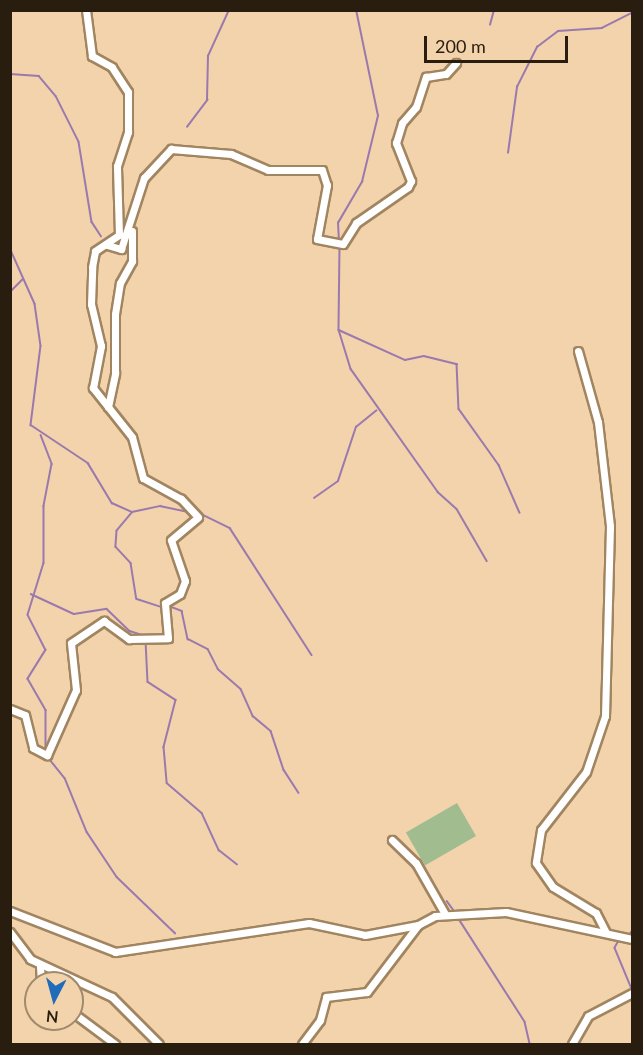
<!DOCTYPE html>
<style>
body{margin:0}
#map{position:relative;width:643px;height:1055px;overflow:hidden;background:#f2d3ac;font-family:Lato,sans-serif}
div>[style]{position:absolute}
[style*='--x']{left:calc(var(--x)*1px);top:calc(var(--y)*1px);width:calc(var(--w)*1px);rotate:calc(var(--a)*1deg)}
.green>*{inset:0;background:#a1bd8f;transform-origin:0 0}
.stream>*{height:1.5px;margin:-0.75px;padding:0 0.75px;transform-origin:0.75px;border-radius:0.75px;background:#9b79ad}
.roads{filter:drop-shadow(2px 0 #a18560) drop-shadow(-2px 0 #a18560) drop-shadow(0 2px #a18560) drop-shadow(0 -2px #a18560)}
.minor>*{height:7px;margin:-3.5px;padding:0 3.5px;transform-origin:3.5px;border-radius:3.5px;background:#fff}
span{translate:-50% -50%;white-space:nowrap;text-align:center;line-height:1.15;-webkit-text-stroke:4.5px #f2d3ac;paint-order:stroke}
.frame{position:absolute;inset:0;border:12px solid #281d0e;pointer-events:none}
.north{position:absolute;left:24px;top:971px;width:60px;height:60px;box-sizing:border-box;background:#f2d3ac;border:2px solid #a18a6d;border-radius:50%;rotate:186deg;font-size:16px;font-weight:700;line-height:24px;text-align:center;color:#281d0e}
.north::after{content:'';display:block;margin:auto;width:21px;height:27px;background:#206bba;clip-path:polygon(50% 0,100% 100%,50% 72%,0 100%)}
.scale{position:absolute;left:424px;top:36px;width:144px;height:27px;box-sizing:border-box;border:3px solid #281d0e;border-top:0;padding-left:8px;font-size:18px;line-height:21px;white-space:nowrap;color:#281d0e;-webkit-text-stroke:4px #f2d3ac;paint-order:stroke}
</style>
<div id="map">
<div class="green">
<div style="left:457px;top:803px;width:38px;height:59px;rotate:60deg"></div>
</div>
<div class="stream">
<div style="--x:490;--y:25;--w:16;--a:-75"></div>
<div style="--x:10;--y:74;--w:29;--a:4"></div>
<div style="--x:39;--y:76;--w:26;--a:50"></div>
<div style="--x:56;--y:96;--w:51;--a:63.4"></div>
<div style="--x:79;--y:142;--w:81;--a:80.8"></div>
<div style="--x:92;--y:222;--w:17;--a:57"></div>
<div style="--x:187;--y:127;--w:34;--a:-53"></div>
<div style="--x:207;--y:100;--w:44;--a:-88.7"></div>
<div style="--x:208;--y:56;--w:51;--a:-65.5"></div>
<div style="--x:508;--y:153;--w:67;--a:-82.2"></div>
<div style="--x:517;--y:87;--w:45;--a:-63.4"></div>
<div style="--x:537;--y:47;--w:26;--a:-37"></div>
<div style="--x:558;--y:31;--w:44;--a:-3.9"></div>
<div style="--x:602;--y:28;--w:34;--a:-27"></div>
<div style="--x:339;--y:242;--w:19;--a:-93"></div>
<div style="--x:338;--y:223;--w:48;--a:-59.7"></div>
<div style="--x:362;--y:182;--w:68;--a:-76.4"></div>
<div style="--x:378;--y:116;--w:108;--a:-101.7"></div>
<div style="--x:340;--y:246;--w:84;--a:90.7"></div>
<div style="--x:339;--y:330;--w:41;--a:72.9"></div>
<div style="--x:351;--y:369;--w:151;--a:54.7"></div>
<div style="--x:438;--y:492;--w:25;--a:42"></div>
<div style="--x:457;--y:509;--w:60;--a:60"></div>
<div style="--x:10;--y:248;--w:61;--a:65.9"></div>
<div style="--x:35;--y:304;--w:42;--a:81.9"></div>
<div style="--x:41;--y:346;--w:80;--a:97.2"></div>
<div style="--x:31;--y:425;--w:69;--a:33.7"></div>
<div style="--x:88;--y:463;--w:47;--a:59"></div>
<div style="--x:112;--y:503;--w:22;--a:24"></div>
<div style="--x:132;--y:512;--w:29;--a:-12"></div>
<div style="--x:160;--y:506;--w:30;--a:12"></div>
<div style="--x:10;--y:292;--w:17;--a:-45"></div>
<div style="--x:339;--y:330;--w:72;--a:24.4"></div>
<div style="--x:405;--y:360;--w:19;--a:-12"></div>
<div style="--x:424;--y:356;--w:34;--a:14"></div>
<div style="--x:457;--y:364;--w:45;--a:87.5"></div>
<div style="--x:459;--y:409;--w:69;--a:54.5"></div>
<div style="--x:499;--y:465;--w:52;--a:66.4"></div>
<div style="--x:41;--y:435;--w:31;--a:69"></div>
<div style="--x:52;--y:464;--w:43;--a:100.8"></div>
<div style="--x:44;--y:506;--w:57;--a:90"></div>
<div style="--x:44;--y:563;--w:54;--a:107.1"></div>
<div style="--x:28;--y:615;--w:39;--a:63"></div>
<div style="--x:46;--y:650;--w:34;--a:122"></div>
<div style="--x:28;--y:679;--w:36;--a:60"></div>
<div style="--x:46;--y:710;--w:42;--a:90"></div>
<div style="--x:314;--y:498;--w:29;--a:-35"></div>
<div style="--x:338;--y:481;--w:57;--a:-71.6"></div>
<div style="--x:356;--y:427;--w:26;--a:-39"></div>
<div style="--x:197;--y:512;--w:37;--a:26"></div>
<div style="--x:230;--y:528;--w:151;--a:57.2"></div>
<div style="--x:132;--y:513;--w:23;--a:130"></div>
<div style="--x:117;--y:531;--w:16;--a:94"></div>
<div style="--x:116;--y:547;--w:22;--a:47"></div>
<div style="--x:131;--y:563;--w:36;--a:81"></div>
<div style="--x:137;--y:599;--w:25;--a:18"></div>
<div style="--x:31;--y:594;--w:47;--a:24.9"></div>
<div style="--x:74;--y:614;--w:33;--a:-9"></div>
<div style="--x:107;--y:609;--w:32;--a:44"></div>
<div style="--x:130;--y:631;--w:16;--a:18"></div>
<div style="--x:169;--y:606;--w:14;--a:21"></div>
<div style="--x:182;--y:611;--w:29;--a:78"></div>
<div style="--x:188;--y:639;--w:22;--a:27"></div>
<div style="--x:208;--y:649;--w:22;--a:63"></div>
<div style="--x:218;--y:669;--w:30;--a:41"></div>
<div style="--x:241;--y:689;--w:30;--a:66"></div>
<div style="--x:253;--y:716;--w:23;--a:40"></div>
<div style="--x:271;--y:731;--w:41;--a:71.6"></div>
<div style="--x:284;--y:770;--w:27;--a:57"></div>
<div style="--x:146;--y:641;--w:41;--a:87.2"></div>
<div style="--x:148;--y:682;--w:33;--a:33"></div>
<div style="--x:176;--y:700;--w:49;--a:104.3"></div>
<div style="--x:164;--y:747;--w:36;--a:85"></div>
<div style="--x:167;--y:783;--w:46;--a:40.6"></div>
<div style="--x:202;--y:813;--w:41;--a:65.3"></div>
<div style="--x:219;--y:850;--w:23;--a:38"></div>
<div style="--x:47;--y:756;--w:28;--a:51"></div>
<div style="--x:65;--y:778;--w:58;--a:67.8"></div>
<div style="--x:87;--y:832;--w:54;--a:56.3"></div>
<div style="--x:117;--y:877;--w:81;--a:44"></div>
<div style="--x:447;--y:901;--w:14;--a:54"></div>
<div style="--x:459;--y:919;--w:122;--a:57.3"></div>
<div style="--x:525;--y:1022;--w:23;--a:77"></div>
<div style="--x:630;--y:934;--w:4;--a:-56"></div>
<div style="--x:620;--y:939;--w:10;--a:119"></div>
<div style="--x:615;--y:948;--w:44;--a:67.5"></div>
</div>
<div class="roads">
<div class="minor">
<div style="--x:107;--y:245;--w:15;--a:16"></div>
<div style="--x:121;--y:249;--w:75;--a:-72.1"></div>
<div style="--x:144;--y:178;--w:40;--a:-47"></div>
<div style="--x:171;--y:149;--w:60;--a:4.8"></div>
<div style="--x:231;--y:154;--w:40;--a:23.4"></div>
<div style="--x:268;--y:170;--w:54;--a:0"></div>
<div style="--x:322;--y:170;--w:16;--a:72"></div>
<div style="--x:327;--y:185;--w:55;--a:100.5"></div>
<div style="--x:317;--y:239;--w:26;--a:11"></div>
<div style="--x:343;--y:244;--w:25;--a:-58"></div>
<div style="--x:356;--y:223;--w:63;--a:-34.7"></div>
<div style="--x:408;--y:187;--w:7;--a:-63"></div>
<div style="--x:411;--y:181;--w:41;--a:-111.5"></div>
<div style="--x:396;--y:143;--w:21;--a:-73"></div>
<div style="--x:402;--y:123;--w:21;--a:-49"></div>
<div style="--x:416;--y:107;--w:32;--a:-72"></div>
<div style="--x:426;--y:77;--w:20;--a:-9"></div>
<div style="--x:446;--y:74;--w:15;--a:-48"></div>
<div style="--x:578;--y:351;--w:74;--a:74.3"></div>
<div style="--x:598;--y:422;--w:105;--a:83.4"></div>
<div style="--x:610;--y:526;--w:190;--a:91.5"></div>
<div style="--x:605;--y:716;--w:59;--a:108.7"></div>
<div style="--x:586;--y:772;--w:73;--a:127.8"></div>
<div style="--x:541;--y:830;--w:33;--a:99"></div>
<div style="--x:536;--y:863;--w:29;--a:55"></div>
<div style="--x:553;--y:887;--w:50;--a:31.2"></div>
<div style="--x:596;--y:913;--w:22;--a:63"></div>
<div style="--x:108;--y:407;--w:35;--a:-78"></div>
<div style="--x:115;--y:373;--w:59;--a:-90"></div>
<div style="--x:115;--y:314;--w:31;--a:-81"></div>
<div style="--x:120;--y:283;--w:25;--a:-61"></div>
<div style="--x:132;--y:261;--w:30;--a:-90"></div>
<div style="--x:10;--y:709;--w:16;--a:22"></div>
<div style="--x:25;--y:715;--w:34;--a:76"></div>
<div style="--x:33;--y:748;--w:16;--a:27"></div>
<div style="--x:47;--y:755;--w:71;--a:-66"></div>
<div style="--x:76;--y:690;--w:47;--a:-96.1"></div>
<div style="--x:71;--y:643;--w:40;--a:-34"></div>
<div style="--x:104;--y:621;--w:31;--a:36"></div>
<div style="--x:129;--y:639;--w:39;--a:-1"></div>
<div style="--x:168;--y:638;--w:35;--a:-95"></div>
<div style="--x:165;--y:603;--w:17;--a:-31"></div>
<div style="--x:180;--y:594;--w:14;--a:-69"></div>
<div style="--x:185;--y:581;--w:43;--a:-108.9"></div>
<div style="--x:171;--y:540;--w:35;--a:-40"></div>
<div style="--x:198;--y:517;--w:25;--a:-133"></div>
<div style="--x:181;--y:499;--w:43;--a:-151.1"></div>
<div style="--x:143;--y:478;--w:42;--a:-105"></div>
<div style="--x:132;--y:437;--w:63;--a:-128.5"></div>
<div style="--x:93;--y:388;--w:43;--a:-79.2"></div>
<div style="--x:101;--y:346;--w:43;--a:-103.4"></div>
<div style="--x:91;--y:304;--w:37;--a:-88"></div>
<div style="--x:92;--y:267;--w:16;--a:-79"></div>
<div style="--x:95;--y:251;--w:29;--a:-34"></div>
<div style="--x:119;--y:235;--w:69;--a:-91.7"></div>
<div style="--x:117;--y:166;--w:36;--a:-72"></div>
<div style="--x:128;--y:132;--w:40;--a:-90"></div>
<div style="--x:128;--y:92;--w:30;--a:-123"></div>
<div style="--x:112;--y:67;--w:23;--a:-151"></div>
<div style="--x:92;--y:56;--w:46;--a:-97.4"></div>
<div style="--x:392;--y:840;--w:33;--a:44"></div>
<div style="--x:416;--y:863;--w:59;--a:60.4"></div>
<div style="--x:10;--y:911;--w:113;--a:21.3"></div>
<div style="--x:115;--y:952;--w:196;--a:-8.5"></div>
<div style="--x:309;--y:923;--w:57;--a:12.1"></div>
<div style="--x:365;--y:935;--w:54;--a:-10.7"></div>
<div style="--x:10;--y:932;--w:34;--a:53"></div>
<div style="--x:30;--y:959;--w:90;--a:24.9"></div>
<div style="--x:112;--y:997;--w:66;--a:45"></div>
<div style="--x:40;--y:967;--w:16;--a:86"></div>
<div style="--x:72;--y:1012;--w:54;--a:36.7"></div>
<div style="--x:302;--y:1044;--w:30;--a:-53"></div>
<div style="--x:320;--y:1020;--w:24;--a:-75"></div>
<div style="--x:326;--y:997;--w:41;--a:-7"></div>
<div style="--x:367;--y:992;--w:84;--a:-52.7"></div>
<div style="--x:418;--y:925;--w:19;--a:-28"></div>
<div style="--x:435;--y:916;--w:71;--a:-3.2"></div>
<div style="--x:506;--y:912;--w:129;--a:12.1"></div>
<div style="--x:572;--y:1044;--w:32;--a:-60"></div>
<div style="--x:588;--y:1016;--w:50;--a:-27.6"></div>
</div>
</div>
<div class="frame"></div>
<div class="north">N</div>
<div class="scale">200 m</div>
</div>
